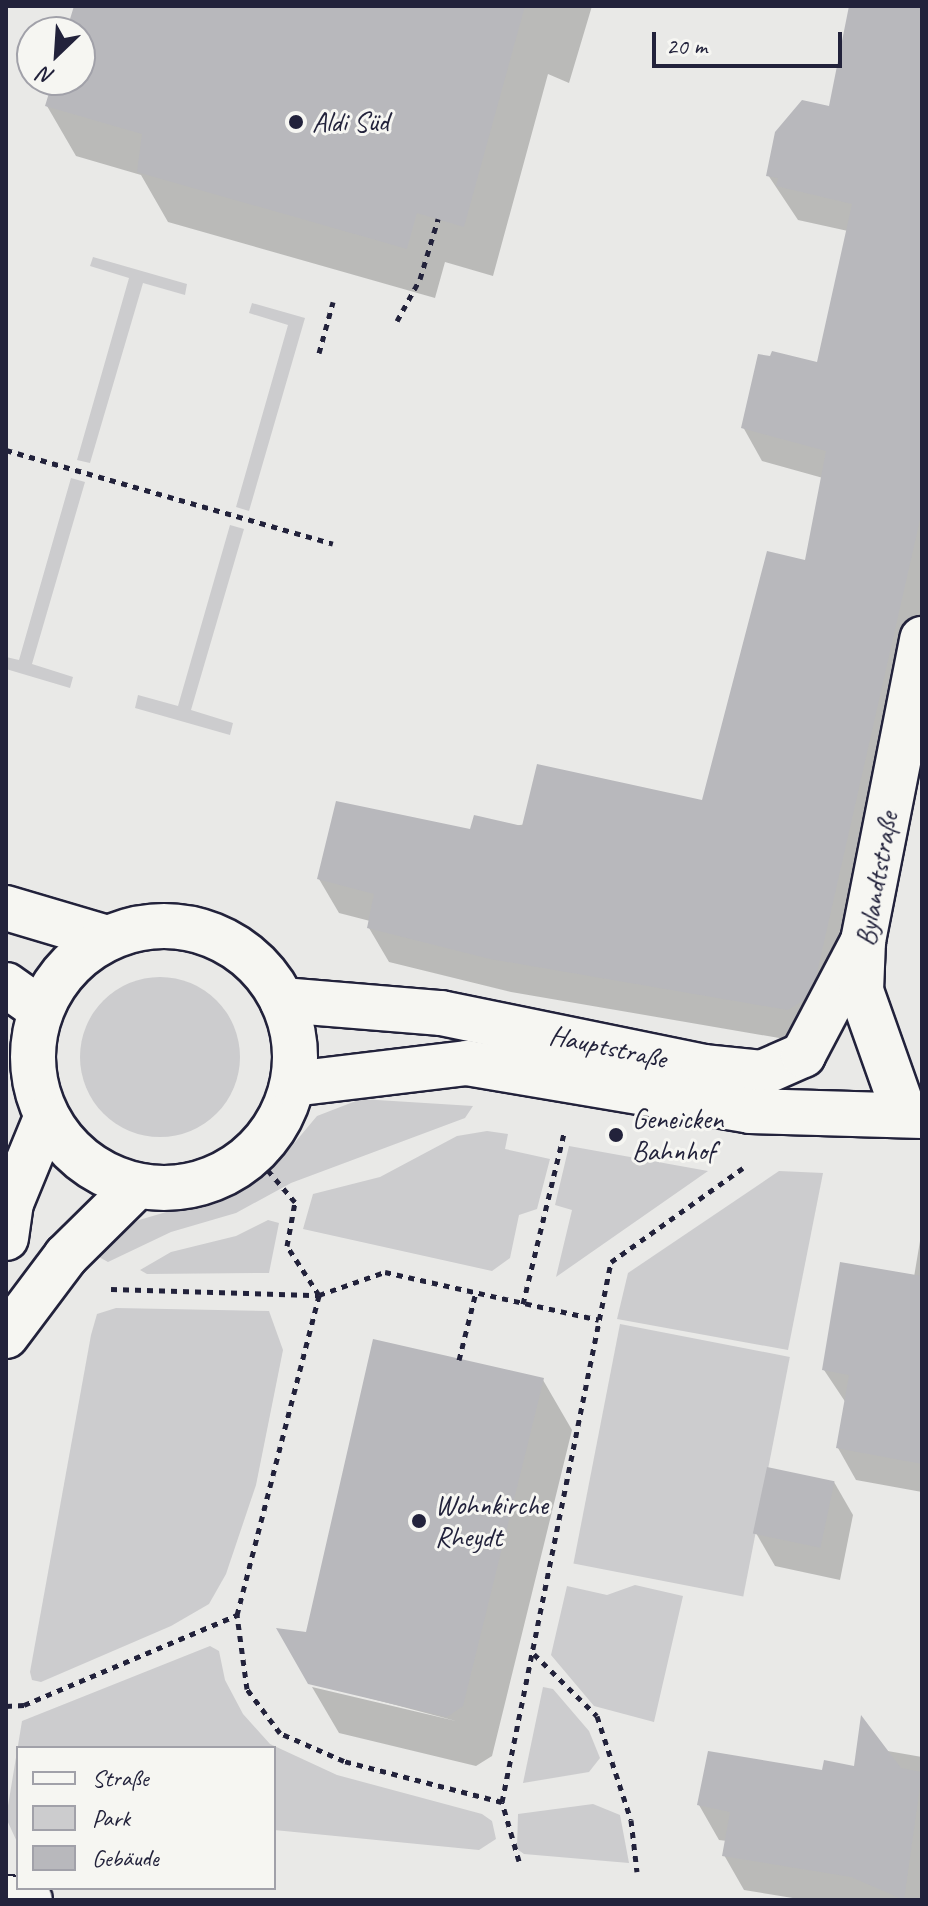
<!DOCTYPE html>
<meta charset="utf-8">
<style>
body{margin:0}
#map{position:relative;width:928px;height:1906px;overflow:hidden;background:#e9e9e7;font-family:Caveat,sans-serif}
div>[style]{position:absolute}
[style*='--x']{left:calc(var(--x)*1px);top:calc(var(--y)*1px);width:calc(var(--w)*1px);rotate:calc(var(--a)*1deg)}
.green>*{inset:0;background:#ccccce;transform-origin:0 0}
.round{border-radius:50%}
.shadow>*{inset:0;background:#0003}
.building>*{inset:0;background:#b8b8bc;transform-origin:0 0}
.path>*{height:5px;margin-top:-2.5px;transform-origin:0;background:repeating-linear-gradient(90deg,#22223b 0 6px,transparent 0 12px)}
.roads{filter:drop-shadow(2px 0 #22223b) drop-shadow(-2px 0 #22223b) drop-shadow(0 2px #22223b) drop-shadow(0 -2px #22223b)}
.street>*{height:44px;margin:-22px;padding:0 22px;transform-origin:22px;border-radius:22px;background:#f6f6f2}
.secondary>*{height:44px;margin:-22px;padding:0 22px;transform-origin:22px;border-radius:22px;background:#f6f6f2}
.secondary>.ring{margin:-22px;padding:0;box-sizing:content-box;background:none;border:44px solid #f6f6f2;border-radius:50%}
.dots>*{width:22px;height:22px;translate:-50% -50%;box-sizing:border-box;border:4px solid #f6f6f2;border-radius:50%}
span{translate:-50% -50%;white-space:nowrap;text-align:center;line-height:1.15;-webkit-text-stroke:6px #f6f6f2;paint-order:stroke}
.poi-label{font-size:28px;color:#22223b}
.left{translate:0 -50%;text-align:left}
.street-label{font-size:28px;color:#22223b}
.frame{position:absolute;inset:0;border:8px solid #22223b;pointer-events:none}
.legend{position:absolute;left:16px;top:1746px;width:260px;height:144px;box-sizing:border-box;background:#f6f6f2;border:2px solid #a1a1a9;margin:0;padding:10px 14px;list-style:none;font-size:24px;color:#22223b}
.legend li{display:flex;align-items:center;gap:16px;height:40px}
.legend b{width:40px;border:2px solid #a1a1a9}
.north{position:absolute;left:16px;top:16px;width:80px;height:80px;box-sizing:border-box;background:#f6f6f2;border:2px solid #a1a1a9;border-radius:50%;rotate:205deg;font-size:22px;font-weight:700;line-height:32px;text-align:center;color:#22223b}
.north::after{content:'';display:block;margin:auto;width:28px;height:36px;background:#22223b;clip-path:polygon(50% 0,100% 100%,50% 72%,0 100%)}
.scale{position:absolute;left:652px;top:32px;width:190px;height:36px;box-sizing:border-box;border:4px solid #22223b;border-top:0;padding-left:10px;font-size:24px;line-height:28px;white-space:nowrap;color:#22223b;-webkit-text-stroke:6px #f6f6f2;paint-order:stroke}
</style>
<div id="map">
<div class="green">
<div style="clip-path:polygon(93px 257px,187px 284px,185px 295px,143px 283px,90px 463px,77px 460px,129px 278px,90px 266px)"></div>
<div style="clip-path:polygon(252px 303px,305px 318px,249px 511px,236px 507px,288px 325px,249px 313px)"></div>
<div style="clip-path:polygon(71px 478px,85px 482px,32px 664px,73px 677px,70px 688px,6px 669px,6px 657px,19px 660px)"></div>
<div style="clip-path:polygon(230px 525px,244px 529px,191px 710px,233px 723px,230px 735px,135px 708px,138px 695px,178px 706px)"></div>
<div class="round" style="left:80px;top:977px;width:160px;height:160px"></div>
<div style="clip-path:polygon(361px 1099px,473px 1106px,465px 1118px,291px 1183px,236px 1213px,171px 1232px,108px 1262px,99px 1257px,98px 1249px,139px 1220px,238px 1191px,286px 1153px,317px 1116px)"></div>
<div style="clip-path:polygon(487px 1131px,508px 1134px,505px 1149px,550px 1159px,537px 1209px,519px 1215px,510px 1258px,492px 1271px,303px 1229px,313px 1194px,380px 1177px,457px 1136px)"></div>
<div style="clip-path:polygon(569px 1146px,708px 1171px,556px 1277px,572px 1210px,555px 1205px)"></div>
<div style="clip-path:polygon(779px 1171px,823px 1173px,788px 1350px,617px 1319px,628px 1273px)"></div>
<div style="clip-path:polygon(268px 1220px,279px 1223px,269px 1273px,147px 1274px,140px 1270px,171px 1252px,236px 1236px)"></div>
<div style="clip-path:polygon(116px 1308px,269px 1311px,283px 1350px,256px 1485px,226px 1574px,209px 1604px,171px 1626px,41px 1682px,32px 1680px,30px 1672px,91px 1335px,97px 1314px)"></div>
<div style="left:620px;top:1324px;width:173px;height:244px;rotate:11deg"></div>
<div style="clip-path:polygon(635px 1585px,683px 1596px,654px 1722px,594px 1706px,551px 1655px,567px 1586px,607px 1595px)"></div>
<div style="clip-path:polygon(210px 1646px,219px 1651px,225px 1680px,243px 1714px,270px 1744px,337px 1775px,482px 1814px,492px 1821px,496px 1839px,479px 1850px,274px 1830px,274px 1748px,18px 1748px,18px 1844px,6px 1818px,22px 1721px)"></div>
<div style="clip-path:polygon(543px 1687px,553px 1689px,589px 1731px,600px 1758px,589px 1772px,523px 1783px)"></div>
<div style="clip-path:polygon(593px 1804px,620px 1815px,629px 1863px,524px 1854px,517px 1849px,518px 1814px)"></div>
</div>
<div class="shadow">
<div style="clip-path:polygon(76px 6px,592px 6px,569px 83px,548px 74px,493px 276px,445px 262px,435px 298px,168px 222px,141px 175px,76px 156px,47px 106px,55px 80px,80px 80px,80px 32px,68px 32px)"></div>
<div style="clip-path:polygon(898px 6px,922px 6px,922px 626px,834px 1011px,808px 1043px,511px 992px,389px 962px,369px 928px,370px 921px,339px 913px,319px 879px,472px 831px,703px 802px,807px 562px,823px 478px,762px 461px,743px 427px,818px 365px,848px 231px,798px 220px,768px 175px,831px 109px)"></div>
<div style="clip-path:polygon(922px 1229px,922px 1492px,856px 1480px,838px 1448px,846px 1403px,824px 1370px,914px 1277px)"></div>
<div style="clip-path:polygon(543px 1380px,572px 1430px,492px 1756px,476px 1766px,339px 1733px,312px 1687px,456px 1721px,309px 1682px,308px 1634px)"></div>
<div style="clip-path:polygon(834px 1482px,853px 1515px,840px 1580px,775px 1566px,756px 1533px)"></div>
<div style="clip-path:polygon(859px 1746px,922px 1757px,922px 1900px,805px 1900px,744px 1890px,724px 1855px,727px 1841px,719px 1840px,699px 1805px,856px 1769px)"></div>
</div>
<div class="building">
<div style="clip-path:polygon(74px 6px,525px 6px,464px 227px,417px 213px,407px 249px,137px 172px,142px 134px,45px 106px,53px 80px,80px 80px,80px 32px,66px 32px)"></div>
<div style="clip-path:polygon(849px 6px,922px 6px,922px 511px,816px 977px,804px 1000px,788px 1010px,490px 959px,367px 928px,374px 894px,317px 879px,336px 801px,470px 829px,474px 815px,522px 826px,537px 764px,702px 800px,767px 551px,805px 560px,826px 451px,741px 428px,758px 354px,770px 356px,772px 351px,817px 362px,852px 204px,776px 186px,778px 178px,766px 176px,775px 132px,802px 100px,829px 106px)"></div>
<div style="clip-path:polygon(840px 1262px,922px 1276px,922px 1464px,836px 1448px,849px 1375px,822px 1370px)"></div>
<div style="clip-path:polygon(373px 1339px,544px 1378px,463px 1706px,447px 1717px,308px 1684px,276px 1628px,306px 1632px)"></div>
<div style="left:767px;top:1467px;width:69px;height:68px;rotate:12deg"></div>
<div style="clip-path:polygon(861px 1715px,901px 1768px,922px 1772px,904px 1900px,851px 1877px,722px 1856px,730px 1812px,697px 1805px,708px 1751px,822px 1770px,824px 1760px,854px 1766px)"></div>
</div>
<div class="path">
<div style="--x:397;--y:321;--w:48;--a:-61.3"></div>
<div style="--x:420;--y:279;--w:63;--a:-73.3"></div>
<div style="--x:319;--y:353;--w:53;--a:-74.6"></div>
<div style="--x:6;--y:450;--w:340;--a:16"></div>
<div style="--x:111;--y:1289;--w:208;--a:1.7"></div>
<div style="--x:319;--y:1295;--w:59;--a:-123.1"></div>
<div style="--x:287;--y:1246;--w:45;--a:-79.7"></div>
<div style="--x:295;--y:1202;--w:63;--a:-130.5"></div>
<div style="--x:523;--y:1304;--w:176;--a:-76.5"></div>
<div style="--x:459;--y:1360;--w:70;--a:-76"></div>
<div style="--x:534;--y:1654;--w:88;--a:44.5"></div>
<div style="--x:597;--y:1716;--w:109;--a:71.9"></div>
<div style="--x:631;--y:1820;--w:52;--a:83.4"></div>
<div style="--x:6;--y:1706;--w:18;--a:-3"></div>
<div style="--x:24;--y:1705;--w:231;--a:-22.9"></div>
<div style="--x:502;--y:1802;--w:163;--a:-165.5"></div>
<div style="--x:344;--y:1761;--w:70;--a:-156.4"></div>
<div style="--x:280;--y:1733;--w:55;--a:-126.9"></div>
<div style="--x:247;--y:1689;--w:75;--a:-97.7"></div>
<div style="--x:237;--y:1615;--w:330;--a:-75.6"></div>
<div style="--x:319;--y:1295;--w:70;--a:-19.2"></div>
<div style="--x:385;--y:1272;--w:219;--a:12.6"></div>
<div style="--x:519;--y:1861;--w:61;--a:-106.1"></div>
<div style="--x:502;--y:1802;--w:551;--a:-78.59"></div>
<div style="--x:611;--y:1262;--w:162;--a:-35.5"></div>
</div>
<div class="roads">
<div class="street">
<div style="--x:6;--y:1898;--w:24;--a:5"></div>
</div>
<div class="secondary">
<div style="--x:6;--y:908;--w:105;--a:16.5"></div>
<div class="ring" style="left:33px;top:926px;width:218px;height:218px"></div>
<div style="--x:6;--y:985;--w:42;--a:35.2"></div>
<div style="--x:282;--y:1000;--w:160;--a:4.7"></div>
<div style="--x:441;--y:1013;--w:268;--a:11.6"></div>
<div style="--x:703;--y:1067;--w:59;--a:5.8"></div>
<div style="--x:762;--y:1073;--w:45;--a:-23.7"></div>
<div style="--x:803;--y:1055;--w:129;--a:-62.2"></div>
<div style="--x:293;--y:1084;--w:175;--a:-6.9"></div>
<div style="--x:467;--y:1063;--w:287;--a:9.6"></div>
<div style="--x:750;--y:1111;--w:172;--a:1.7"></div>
<div style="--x:905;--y:1115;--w:132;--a:-109.5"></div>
<div style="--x:861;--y:991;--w:50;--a:-87.7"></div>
<div style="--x:863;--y:941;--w:308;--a:-78.9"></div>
<div style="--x:6;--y:1238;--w:35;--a:-82"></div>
<div style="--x:11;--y:1203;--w:92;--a:-67.6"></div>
<div style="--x:6;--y:1336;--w:100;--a:-53.1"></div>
<div style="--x:66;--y:1256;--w:98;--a:-44.6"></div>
</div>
</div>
<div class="dots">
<div style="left:296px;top:122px;background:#22223b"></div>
<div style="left:616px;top:1135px;background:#22223b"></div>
<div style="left:419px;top:1521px;background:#22223b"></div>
</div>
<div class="poi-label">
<span class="left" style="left:312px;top:122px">Aldi Süd</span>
<span class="left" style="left:632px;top:1135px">Geneicken<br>Bahnhof</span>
<span class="left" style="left:435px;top:1521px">Wohnkirche<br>Rheydt</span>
</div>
<div class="street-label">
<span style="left:877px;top:879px;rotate:-80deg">Bylandtstraße</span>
<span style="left:608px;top:1047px;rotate:12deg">Hauptstraße</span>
</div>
<div class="frame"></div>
<ul class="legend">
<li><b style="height:10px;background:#f6f6f2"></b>Straße</li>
<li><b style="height:22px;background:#ccccce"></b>Park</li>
<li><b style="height:22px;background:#b8b8bc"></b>Gebäude</li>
</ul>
<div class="north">N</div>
<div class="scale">20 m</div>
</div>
